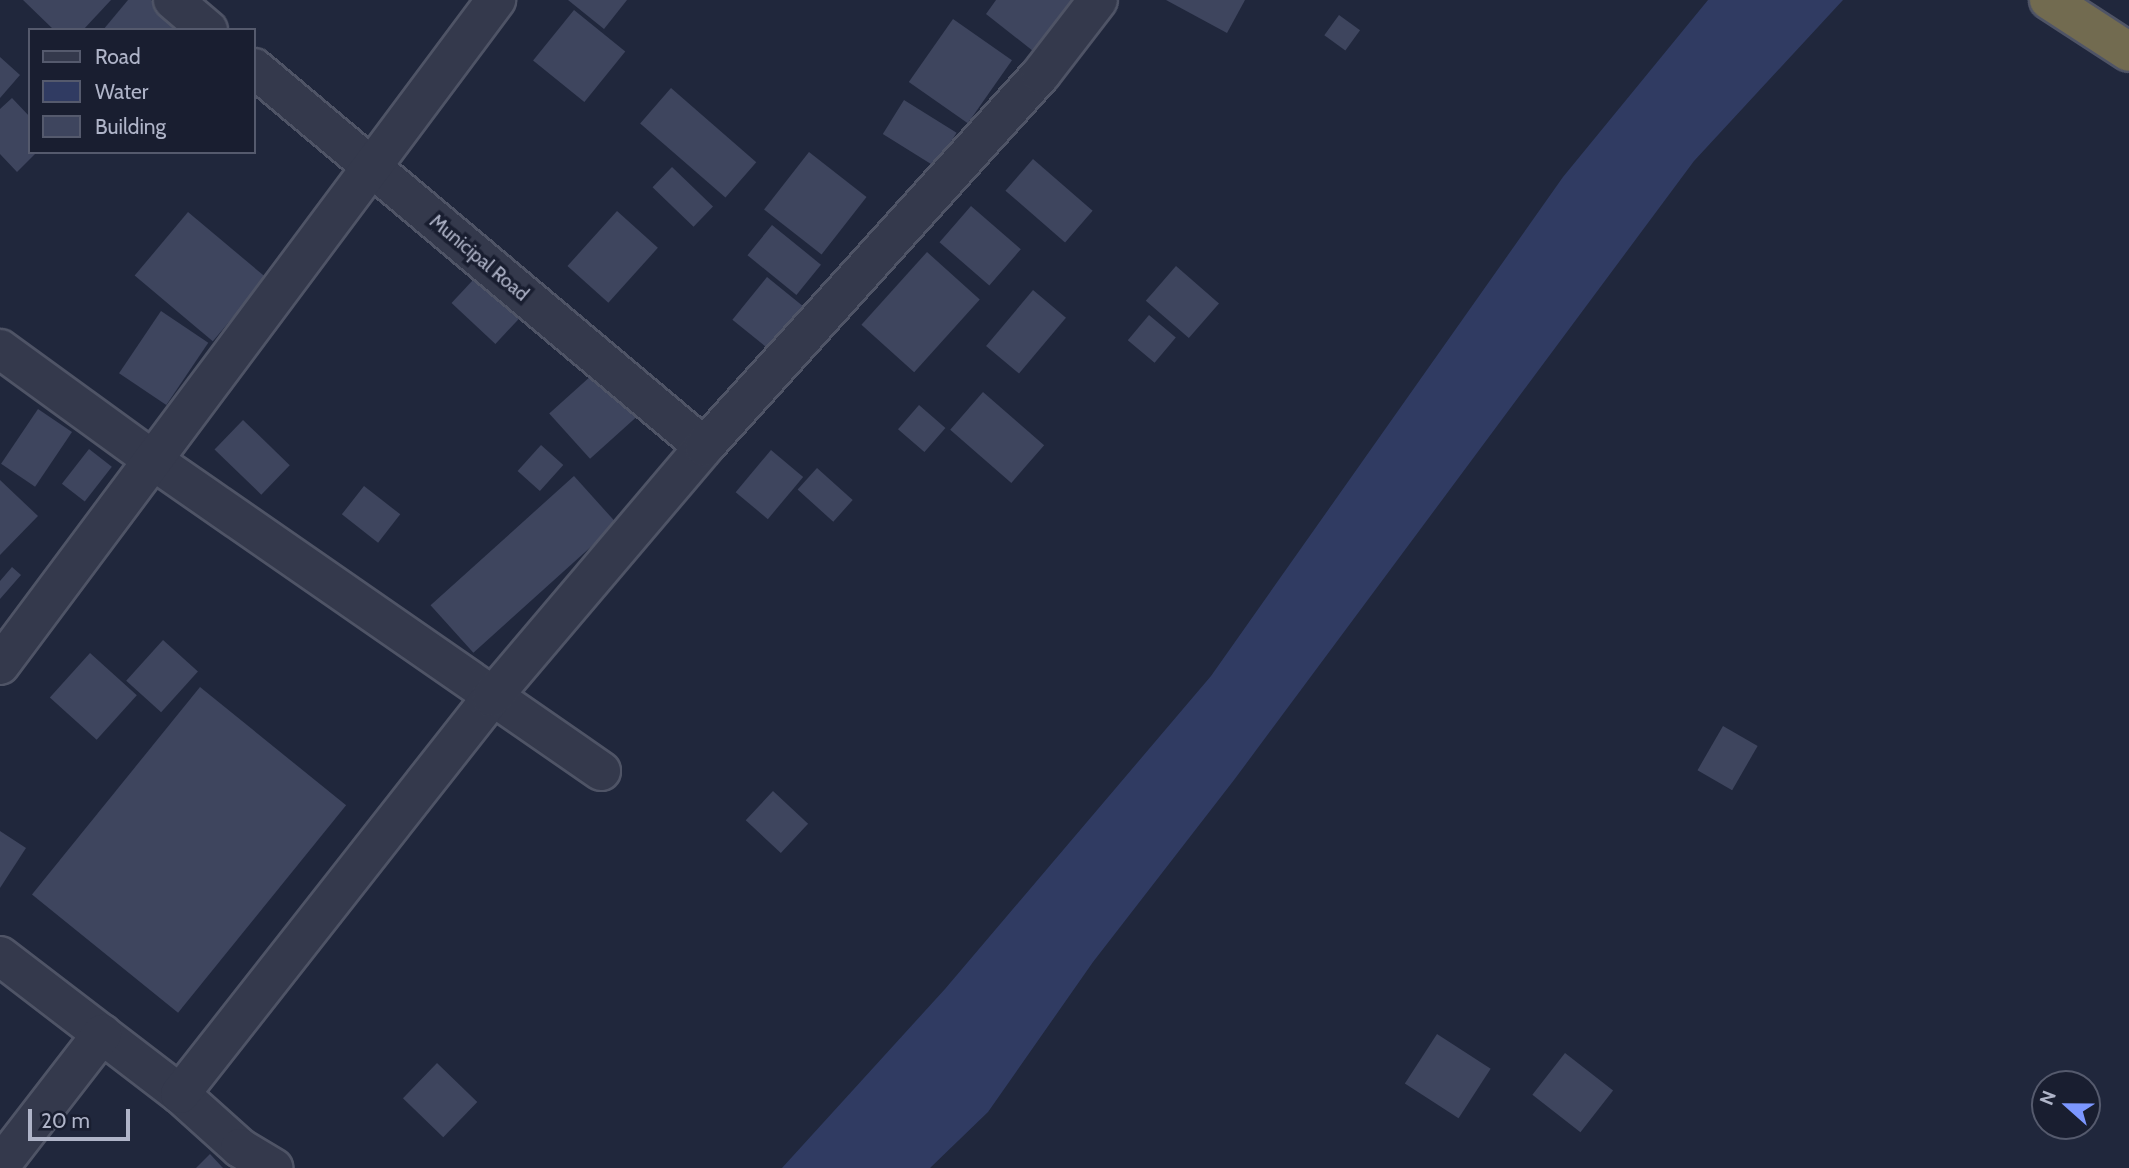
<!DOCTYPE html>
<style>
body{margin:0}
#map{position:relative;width:2129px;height:1168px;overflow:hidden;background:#20273c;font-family:Cabin,sans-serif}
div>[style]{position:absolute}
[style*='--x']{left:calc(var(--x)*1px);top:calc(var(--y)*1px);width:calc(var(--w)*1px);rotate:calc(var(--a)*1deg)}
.water>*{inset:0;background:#303b62}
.building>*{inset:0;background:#3e455e;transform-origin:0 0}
.roads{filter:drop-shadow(2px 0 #4f5466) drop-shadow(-2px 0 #4f5466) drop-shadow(0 2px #4f5466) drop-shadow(0 -2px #4f5466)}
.minor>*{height:38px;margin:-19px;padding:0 19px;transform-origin:19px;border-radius:19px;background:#34394c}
.highway>*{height:38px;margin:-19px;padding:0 19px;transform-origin:19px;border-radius:19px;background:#726b50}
span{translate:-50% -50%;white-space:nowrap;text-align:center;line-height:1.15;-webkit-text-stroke:7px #191e30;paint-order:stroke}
.street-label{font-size:19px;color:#afb4c8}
.legend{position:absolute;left:28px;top:28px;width:228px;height:126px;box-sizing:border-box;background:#191e30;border:2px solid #555a6d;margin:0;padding:9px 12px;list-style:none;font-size:21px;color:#afb4c8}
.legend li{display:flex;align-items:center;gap:14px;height:35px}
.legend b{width:35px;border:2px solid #555a6d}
.north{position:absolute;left:2031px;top:1070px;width:70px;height:70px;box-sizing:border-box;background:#191e30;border:2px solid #555a6d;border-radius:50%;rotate:291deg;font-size:19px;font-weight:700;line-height:28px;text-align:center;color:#afb4c8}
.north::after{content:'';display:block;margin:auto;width:24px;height:32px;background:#7c97ff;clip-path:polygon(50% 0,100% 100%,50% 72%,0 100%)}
.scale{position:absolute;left:28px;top:1109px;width:102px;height:32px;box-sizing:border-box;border:4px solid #afb4c8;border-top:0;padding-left:9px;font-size:21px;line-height:24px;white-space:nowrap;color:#afb4c8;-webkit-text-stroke:5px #191e30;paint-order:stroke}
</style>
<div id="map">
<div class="water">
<div style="clip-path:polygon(1708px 0,1843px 0,1694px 161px,1234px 780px,1093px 962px,988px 1112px,930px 1168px,782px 1168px,945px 989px,1211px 676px,1563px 177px)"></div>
</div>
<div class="building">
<div style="clip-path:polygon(23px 0,111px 0,83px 30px,54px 30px)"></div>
<div style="clip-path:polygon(128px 0,151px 0,185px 30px,103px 30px)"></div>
<div style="clip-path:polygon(568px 0,627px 0,604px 29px)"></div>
<div style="clip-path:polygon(996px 0,1072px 0,1033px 51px,986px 14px)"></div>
<div style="clip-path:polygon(1166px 0,1245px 0,1227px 33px)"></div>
<div style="left:574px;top:10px;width:66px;height:65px;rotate:39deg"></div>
<div style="left:1339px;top:15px;width:26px;height:25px;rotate:36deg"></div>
<div style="left:953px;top:19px;width:72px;height:77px;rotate:35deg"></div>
<div style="clip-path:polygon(0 57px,20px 75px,0 98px)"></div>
<div style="left:671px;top:88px;width:113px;height:47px;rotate:41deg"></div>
<div style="clip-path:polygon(12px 98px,30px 117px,30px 152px,37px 152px,17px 172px,0 154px,0 109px)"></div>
<div style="left:904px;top:100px;width:62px;height:40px;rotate:32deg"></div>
<div style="left:809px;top:152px;width:73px;height:73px;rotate:38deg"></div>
<div style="left:1033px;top:159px;width:79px;height:42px;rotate:41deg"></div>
<div style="left:672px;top:167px;width:57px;height:28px;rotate:44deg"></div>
<div style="left:971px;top:206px;width:66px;height:48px;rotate:41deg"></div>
<div style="left:617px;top:211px;width:55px;height:74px;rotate:42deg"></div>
<div style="left:188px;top:212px;width:102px;height:83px;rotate:40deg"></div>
<div style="left:772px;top:225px;width:63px;height:39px;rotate:39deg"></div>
<div style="left:927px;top:252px;width:71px;height:98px;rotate:42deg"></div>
<div style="left:487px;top:265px;width:60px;height:52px;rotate:43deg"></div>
<div style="left:1176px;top:266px;width:57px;height:46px;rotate:41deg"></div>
<div style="left:767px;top:277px;width:58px;height:55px;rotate:39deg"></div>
<div style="left:1033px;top:290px;width:43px;height:73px;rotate:40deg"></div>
<div style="left:161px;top:311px;width:57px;height:75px;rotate:34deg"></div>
<div style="left:1149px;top:315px;width:35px;height:33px;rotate:40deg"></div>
<div style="left:602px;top:366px;width:61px;height:71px;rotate:48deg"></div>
<div style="left:983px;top:392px;width:81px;height:50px;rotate:41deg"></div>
<div style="left:919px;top:405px;width:35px;height:32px;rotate:41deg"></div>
<div style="left:38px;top:409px;width:41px;height:66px;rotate:34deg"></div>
<div style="left:243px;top:420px;width:65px;height:41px;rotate:44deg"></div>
<div style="left:541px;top:445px;width:30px;height:35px;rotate:42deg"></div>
<div style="left:89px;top:449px;width:29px;height:44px;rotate:38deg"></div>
<div style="left:771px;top:450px;width:42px;height:55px;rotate:40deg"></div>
<div style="left:817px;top:468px;width:48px;height:29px;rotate:42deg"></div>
<div style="left:574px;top:476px;width:64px;height:193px;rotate:48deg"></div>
<div style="clip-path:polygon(0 480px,38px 516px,0 555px)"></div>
<div style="left:364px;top:486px;width:46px;height:36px;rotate:38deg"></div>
<div style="clip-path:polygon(12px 567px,21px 575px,0 599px,0 581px)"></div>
<div style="left:163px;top:640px;width:47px;height:55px;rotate:42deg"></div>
<div style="left:90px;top:653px;width:63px;height:60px;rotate:42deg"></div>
<div style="left:200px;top:687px;width:188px;height:267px;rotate:39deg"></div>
<div style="left:1723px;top:726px;width:40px;height:51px;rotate:30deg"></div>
<div style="left:773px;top:791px;width:48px;height:40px;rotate:43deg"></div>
<div style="clip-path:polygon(0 831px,26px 848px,0 888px)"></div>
<div style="left:1437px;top:1034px;width:64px;height:59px;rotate:33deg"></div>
<div style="left:1565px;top:1053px;width:61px;height:53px;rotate:38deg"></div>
<div style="left:437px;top:1063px;width:56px;height:49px;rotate:44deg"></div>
<div style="clip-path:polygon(210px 1154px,223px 1168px,196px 1168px)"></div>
</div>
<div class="roads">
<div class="minor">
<div style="--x:173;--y:0;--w:46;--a:40.6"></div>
<div style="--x:254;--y:68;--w:588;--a:40.1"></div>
<div style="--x:0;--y:349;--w:190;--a:36"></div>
<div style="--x:154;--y:461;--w:544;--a:34.74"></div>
<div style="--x:0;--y:665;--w:830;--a:-53.28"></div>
<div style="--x:0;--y:956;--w:227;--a:37.5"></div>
<div style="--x:180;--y:1094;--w:81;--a:42"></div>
<div style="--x:240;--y:1148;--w:39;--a:31"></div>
<div style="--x:180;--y:1094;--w:505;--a:-51.84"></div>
<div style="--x:492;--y:697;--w:328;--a:-49.7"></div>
<div style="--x:704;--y:447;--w:503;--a:-47.9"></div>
<div style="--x:1041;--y:74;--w:93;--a:-52.4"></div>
<div style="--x:0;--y:1166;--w:167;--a:-52.3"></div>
</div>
<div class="highway">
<div style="--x:2049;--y:0;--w:95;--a:33"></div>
</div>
</div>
<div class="street-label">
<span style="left:479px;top:258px;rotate:40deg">Municipal Road</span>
</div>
<ul class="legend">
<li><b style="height:9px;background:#34394c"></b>Road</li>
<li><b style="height:19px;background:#303b62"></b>Water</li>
<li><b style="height:19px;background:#3e455e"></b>Building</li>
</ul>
<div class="north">N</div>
<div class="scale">20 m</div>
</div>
